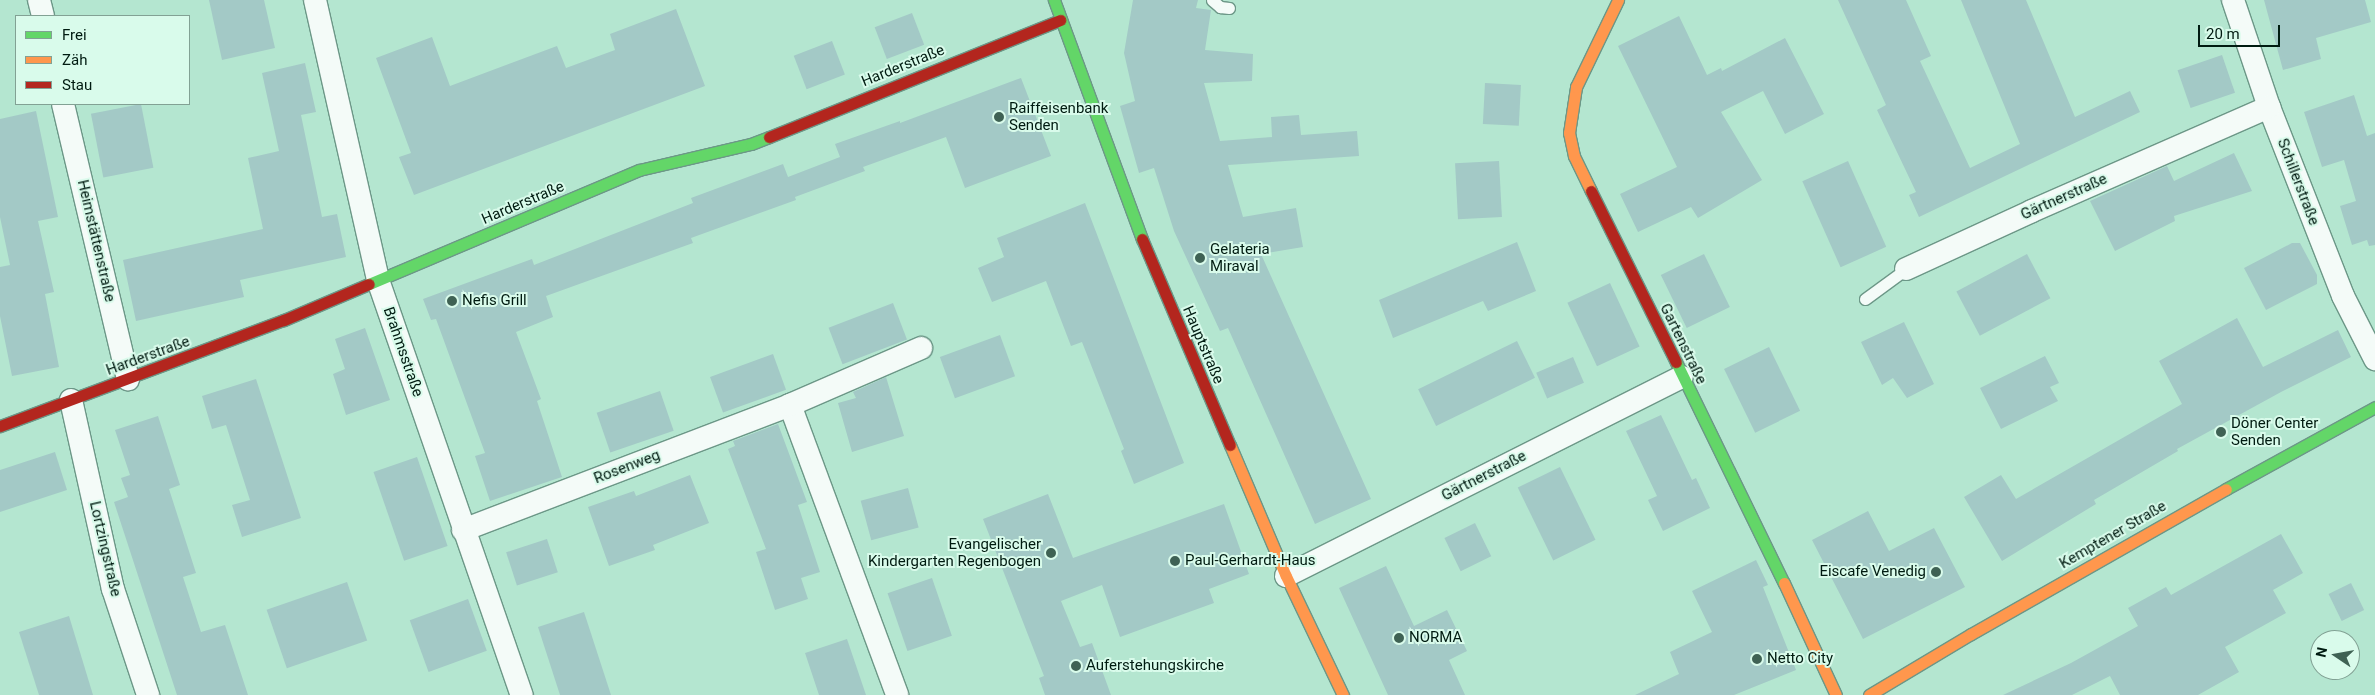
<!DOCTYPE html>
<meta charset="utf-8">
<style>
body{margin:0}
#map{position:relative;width:2375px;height:695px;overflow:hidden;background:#b4e6d0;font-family:Roboto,sans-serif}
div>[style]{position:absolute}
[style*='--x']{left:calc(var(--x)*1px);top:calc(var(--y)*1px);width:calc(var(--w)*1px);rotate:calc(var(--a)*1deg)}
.building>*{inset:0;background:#a3c9c6;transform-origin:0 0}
.roads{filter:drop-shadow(1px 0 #6c9787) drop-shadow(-1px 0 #6c9787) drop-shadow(0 1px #6c9787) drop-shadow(0 -1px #6c9787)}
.lane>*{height:11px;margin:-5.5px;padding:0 5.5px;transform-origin:5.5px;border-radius:5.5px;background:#f4fbf8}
.street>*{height:22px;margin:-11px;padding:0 11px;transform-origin:11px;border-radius:11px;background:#f4fbf8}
.fast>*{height:11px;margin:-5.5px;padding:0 5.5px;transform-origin:5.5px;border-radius:5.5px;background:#63d668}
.slow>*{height:11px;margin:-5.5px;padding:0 5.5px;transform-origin:5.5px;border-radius:5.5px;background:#ff974d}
.jam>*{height:11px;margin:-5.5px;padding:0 5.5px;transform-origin:5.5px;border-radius:5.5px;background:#b3261e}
.dots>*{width:14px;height:14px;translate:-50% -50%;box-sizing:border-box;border:2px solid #d9fbeb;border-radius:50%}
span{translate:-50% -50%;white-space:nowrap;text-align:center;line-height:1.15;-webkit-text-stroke:4px #d9fbeb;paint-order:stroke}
.street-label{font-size:15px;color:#001b11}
.poi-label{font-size:15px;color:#001b11}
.left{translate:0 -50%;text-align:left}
.right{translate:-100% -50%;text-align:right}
.legend{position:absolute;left:15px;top:15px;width:175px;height:90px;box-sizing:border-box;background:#d9fbeb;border:1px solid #82a194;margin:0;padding:6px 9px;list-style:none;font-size:15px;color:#001b11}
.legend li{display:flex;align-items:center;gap:10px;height:25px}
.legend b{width:25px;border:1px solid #82a194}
.north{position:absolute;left:2310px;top:630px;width:50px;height:50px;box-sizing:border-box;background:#d9fbeb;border:1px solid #82a194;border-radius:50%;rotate:282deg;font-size:14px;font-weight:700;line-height:20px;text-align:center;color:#001b11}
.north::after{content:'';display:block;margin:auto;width:18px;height:22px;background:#3f6254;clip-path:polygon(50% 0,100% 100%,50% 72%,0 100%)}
.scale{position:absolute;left:2198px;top:25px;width:82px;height:22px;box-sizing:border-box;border:2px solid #001b11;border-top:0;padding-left:6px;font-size:15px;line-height:18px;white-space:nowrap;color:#001b11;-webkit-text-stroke:4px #d9fbeb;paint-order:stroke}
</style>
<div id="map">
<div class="building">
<div style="clip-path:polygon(209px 0,264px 0,275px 48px,222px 60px)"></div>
<div style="clip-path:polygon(1133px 0,1198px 0,1196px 8px,1211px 10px,1205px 50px,1253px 54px,1252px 81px,1204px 83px,1220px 141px,1272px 137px,1271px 117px,1299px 115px,1301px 135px,1357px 131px,1359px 156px,1228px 165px,1243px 217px,1296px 208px,1303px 247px,1261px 254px,1371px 499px,1315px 524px,1228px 328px,1220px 331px,1174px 231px,1154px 168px,1139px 173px,1120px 106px,1135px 101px,1124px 53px)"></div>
<div style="clip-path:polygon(1838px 0,1906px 0,1931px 56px,1920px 61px,1970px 168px,2020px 144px,1961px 0,2026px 0,2075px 117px,2130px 91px,2140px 112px,1919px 217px,1909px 195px,1916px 192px,1877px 110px,1886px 105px)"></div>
<div style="clip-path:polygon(2264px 0,2365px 0,2371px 22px,2316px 38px,2321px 59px,2283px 70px)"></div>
<div style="clip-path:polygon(676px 9px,705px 86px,414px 195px,399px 157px,411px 153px,376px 58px,432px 37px,450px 86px,557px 46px,566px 68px,615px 50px,610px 34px)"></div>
<div style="left:912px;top:13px;width:34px;height:40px;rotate:69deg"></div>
<div style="clip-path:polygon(1679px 16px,1707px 75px,1721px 68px,1722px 71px,1785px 38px,1824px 114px,1785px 134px,1763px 91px,1721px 112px,1762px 180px,1698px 218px,1691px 207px,1638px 232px,1620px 194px,1677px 167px,1618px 46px)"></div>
<div style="left:832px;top:41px;width:36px;height:41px;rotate:69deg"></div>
<div style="left:2222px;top:55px;width:40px;height:47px;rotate:71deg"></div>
<div style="clip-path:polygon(305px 63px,316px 112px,301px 115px,322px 217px,337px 214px,346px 257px,240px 280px,244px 297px,136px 321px,123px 260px,263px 229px,248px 158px,279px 151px,262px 73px)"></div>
<div style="clip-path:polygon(1021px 78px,1051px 156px,965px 188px,946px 137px,863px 167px,865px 171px,795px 197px,796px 200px,691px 238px,693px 243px,546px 296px,553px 317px,516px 332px,541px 399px,537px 401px,562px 477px,490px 501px,475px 456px,485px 453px,436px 319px,431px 320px,423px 299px,532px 259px,534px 265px,693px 203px,691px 198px,783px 164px,788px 177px,840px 157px,835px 144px,900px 121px,900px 123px)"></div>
<div style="left:1485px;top:83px;width:36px;height:41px;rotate:3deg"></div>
<div style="clip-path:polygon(2354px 95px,2367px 136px,2375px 133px,2375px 245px,2369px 246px,2367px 240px,2352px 245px,2340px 206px,2356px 201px,2344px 160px,2322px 167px,2304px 112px)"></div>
<div style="left:141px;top:104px;width:65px;height:51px;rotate:79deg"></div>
<div style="clip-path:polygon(36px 111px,58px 217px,38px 221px,54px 292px,45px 294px,59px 367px,12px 376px,0 316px,0 267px,10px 265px,0 217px,0 119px)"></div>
<div style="clip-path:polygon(2234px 153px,2252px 191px,2174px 216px,2175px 221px,2115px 251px,2090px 201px,2167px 166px,2174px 181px)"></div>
<div style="left:1499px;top:161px;width:56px;height:44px;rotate:87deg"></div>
<div style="left:1848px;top:161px;width:94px;height:50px;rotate:66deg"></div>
<div style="clip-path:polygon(1085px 203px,1184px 463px,1134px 484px,1121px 451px,1124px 449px,1082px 342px,1071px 346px,1046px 281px,992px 302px,978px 268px,1004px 257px,997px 238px)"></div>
<div style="clip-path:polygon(1517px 242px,1536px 291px,1488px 311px,1483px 301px,1393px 338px,1379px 300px)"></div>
<div style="clip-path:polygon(2292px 243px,2300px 243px,2317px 275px,2317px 284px,2266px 310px,2244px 268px)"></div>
<div style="left:1704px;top:254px;width:59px;height:48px;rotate:64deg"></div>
<div style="left:2027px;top:254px;width:50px;height:80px;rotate:62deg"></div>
<div style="left:1610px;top:283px;width:70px;height:47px;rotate:65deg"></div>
<div style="left:893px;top:303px;width:39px;height:69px;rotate:69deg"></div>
<div style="clip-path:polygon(2237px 318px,2263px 367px,2338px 330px,2351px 357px,2281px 392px,2177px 449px,2178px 451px,2094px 500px,2096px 504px,2002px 561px,1964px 497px,2001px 475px,2016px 499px,2182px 404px,2159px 361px)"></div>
<div style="clip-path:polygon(1904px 322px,1934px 384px,1907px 398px,1893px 378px,1882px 385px,1861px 342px)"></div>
<div style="clip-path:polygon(365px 328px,390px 400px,346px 415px,333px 374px,345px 369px,335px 339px)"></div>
<div style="left:1000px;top:335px;width:44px;height:64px;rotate:70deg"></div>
<div style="left:1517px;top:341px;width:41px;height:110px;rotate:64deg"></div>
<div style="left:1769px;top:347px;width:71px;height:50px;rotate:64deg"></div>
<div style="left:773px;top:354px;width:38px;height:67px;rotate:70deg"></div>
<div style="clip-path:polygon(2045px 356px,2059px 383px,2050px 387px,2058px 401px,2001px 429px,1980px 388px)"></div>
<div style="left:1573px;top:357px;width:28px;height:40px;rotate:67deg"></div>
<div style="clip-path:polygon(886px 377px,904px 436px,852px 452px,838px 403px,856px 398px,853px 392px)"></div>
<div style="clip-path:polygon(256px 379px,301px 518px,242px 537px,232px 505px,250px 500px,226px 425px,212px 429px,202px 396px)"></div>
<div style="left:660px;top:391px;width:42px;height:67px;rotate:71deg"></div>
<div style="clip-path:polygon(1661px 415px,1692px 480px,1696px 478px,1710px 508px,1663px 531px,1648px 500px,1657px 496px,1626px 431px)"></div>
<div style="clip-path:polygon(158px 416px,180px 485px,169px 489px,196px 573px,183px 577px,201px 632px,225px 625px,248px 695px,177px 695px,114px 502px,128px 497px,121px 478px,130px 475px,115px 430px)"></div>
<div style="clip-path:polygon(778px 424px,807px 502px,798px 505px,820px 572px,801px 578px,808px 599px,775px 610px,756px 552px,766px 549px,728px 449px,735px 446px,733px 441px)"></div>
<div style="clip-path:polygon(55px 452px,67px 490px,0 512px,0 470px)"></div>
<div style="left:417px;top:457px;width:94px;height:46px;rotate:71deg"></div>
<div style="left:1560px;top:467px;width:81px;height:47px;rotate:64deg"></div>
<div style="clip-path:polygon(690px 475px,709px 523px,653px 545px,655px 550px,609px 566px,588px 507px,634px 491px,636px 496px)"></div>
<div style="left:908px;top:488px;width:41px;height:49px;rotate:75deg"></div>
<div style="clip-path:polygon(1048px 494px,1073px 558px,1224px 504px,1249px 574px,1209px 589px,1214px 603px,1120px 637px,1102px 585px,1061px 601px,1080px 647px,1092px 643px,1111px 695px,1045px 695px,1039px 678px,1044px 676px,983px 519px)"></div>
<div style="clip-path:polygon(1868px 511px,1889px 551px,1934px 528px,1965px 587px,1863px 639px,1812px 540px)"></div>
<div style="left:1475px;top:523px;width:37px;height:34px;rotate:64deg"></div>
<div style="clip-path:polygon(2281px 534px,2303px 573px,2273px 590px,2286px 613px,2225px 647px,2239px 672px,2198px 695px,2120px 695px,2110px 676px,2072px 695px,2003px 695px,2071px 663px,2138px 626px,2128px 608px,2166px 587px,2171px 595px)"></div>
<div style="left:547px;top:539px;width:35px;height:43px;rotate:72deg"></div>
<div style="clip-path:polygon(1756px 560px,1768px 585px,1763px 587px,1796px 670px,1734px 695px,1635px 695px,1679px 674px,1670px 652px,1712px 632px,1692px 591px)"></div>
<div style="clip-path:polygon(1386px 566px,1414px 626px,1447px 610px,1467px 651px,1449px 660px,1465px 695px,1388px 695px,1339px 588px)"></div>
<div style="left:932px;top:578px;width:61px;height:47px;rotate:71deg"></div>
<div style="left:347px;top:582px;width:62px;height:85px;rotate:71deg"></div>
<div style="left:2351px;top:583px;width:30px;height:25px;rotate:64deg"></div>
<div style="left:468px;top:599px;width:55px;height:62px;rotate:70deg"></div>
<div style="clip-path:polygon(584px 612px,611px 695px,560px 695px,538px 627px)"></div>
<div style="clip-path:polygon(69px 616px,93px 695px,39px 695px,19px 632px)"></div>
<div style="clip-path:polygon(847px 639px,866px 695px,819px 695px,805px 653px)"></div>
</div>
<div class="roads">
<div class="lane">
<div style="--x:1212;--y:0;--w:11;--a:41"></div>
<div style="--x:1220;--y:7;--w:9;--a:6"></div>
<div style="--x:1865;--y:299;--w:51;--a:-36.2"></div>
</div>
<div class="street">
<div style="--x:39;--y:0;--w:16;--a:76"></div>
<div style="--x:315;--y:0;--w:287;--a:77.3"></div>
<div style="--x:378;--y:280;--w:439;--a:70.9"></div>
<div style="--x:2233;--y:0;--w:113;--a:71.4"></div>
<div style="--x:2269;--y:107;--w:203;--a:68.6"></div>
<div style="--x:2343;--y:296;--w:71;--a:63.1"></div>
<div style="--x:63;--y:104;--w:283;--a:76.7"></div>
<div style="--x:1906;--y:269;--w:139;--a:-24.7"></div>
<div style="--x:2032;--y:211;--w:259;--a:-23.7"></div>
<div style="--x:71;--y:400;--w:194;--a:77.5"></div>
<div style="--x:113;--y:589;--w:112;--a:71.7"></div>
<div style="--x:790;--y:405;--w:309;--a:69.7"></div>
<div style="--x:463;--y:530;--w:350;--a:-20.9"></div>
<div style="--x:790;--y:405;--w:143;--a:-23.5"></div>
<div style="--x:1286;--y:576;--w:443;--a:-26.7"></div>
</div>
<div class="fast">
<div style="--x:1054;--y:0;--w:255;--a:69.8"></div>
<div style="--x:369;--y:284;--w:293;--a:-22.9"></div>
<div style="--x:639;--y:170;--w:115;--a:-13.1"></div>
<div style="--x:751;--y:144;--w:19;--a:-21"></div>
<div style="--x:1676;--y:362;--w:246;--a:64"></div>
<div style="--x:2226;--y:489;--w:170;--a:-28.8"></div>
</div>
<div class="slow">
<div style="--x:1591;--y:191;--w:39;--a:-116"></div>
<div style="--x:1574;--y:156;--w:24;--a:-102"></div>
<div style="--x:1569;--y:133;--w:47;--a:-81.3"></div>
<div style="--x:1576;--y:87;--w:97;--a:-64.2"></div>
<div style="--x:1230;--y:445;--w:142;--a:66.9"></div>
<div style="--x:1286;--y:576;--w:132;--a:64.4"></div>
<div style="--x:1784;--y:583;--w:123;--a:65.1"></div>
<div style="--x:1869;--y:695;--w:119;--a:-30.9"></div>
<div style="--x:1971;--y:634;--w:293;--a:-29.6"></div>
</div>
<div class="jam">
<div style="--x:769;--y:137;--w:314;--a:-21.9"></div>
<div style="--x:1591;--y:191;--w:191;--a:63.6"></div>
<div style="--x:1142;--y:239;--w:224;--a:66.9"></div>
<div style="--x:0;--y:426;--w:303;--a:-20.5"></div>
<div style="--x:284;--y:320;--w:92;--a:-23"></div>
</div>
</div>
<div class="dots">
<div style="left:999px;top:117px;background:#3f6254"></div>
<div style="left:1200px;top:258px;background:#3f6254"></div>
<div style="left:452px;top:301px;background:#3f6254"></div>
<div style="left:2221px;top:432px;background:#3f6254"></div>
<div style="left:1051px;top:553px;background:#3f6254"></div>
<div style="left:1175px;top:561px;background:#3f6254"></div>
<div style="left:1936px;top:572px;background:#3f6254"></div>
<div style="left:1399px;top:638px;background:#3f6254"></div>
<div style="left:1757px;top:659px;background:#3f6254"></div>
<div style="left:1076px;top:666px;background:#3f6254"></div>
</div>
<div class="street-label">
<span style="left:903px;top:66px;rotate:-22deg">Harderstraße</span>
<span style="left:2298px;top:182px;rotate:69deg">Schillerstraße</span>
<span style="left:2064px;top:197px;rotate:-24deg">Gärtnerstraße</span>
<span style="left:523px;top:203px;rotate:-23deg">Harderstraße</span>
<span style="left:96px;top:241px;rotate:77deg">Heimstättenstraße</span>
<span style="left:1683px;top:344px;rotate:64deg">Gartenstraße</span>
<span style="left:1203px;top:345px;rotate:67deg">Hauptstraße</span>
<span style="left:403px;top:352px;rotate:71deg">Brahmsstraße</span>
<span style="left:148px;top:356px;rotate:-20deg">Harderstraße</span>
<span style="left:627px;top:467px;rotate:-21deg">Rosenweg</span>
<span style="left:1484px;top:476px;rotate:-27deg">Gärtnerstraße</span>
<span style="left:2113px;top:535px;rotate:-30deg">Kemptener Straße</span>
<span style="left:105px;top:549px;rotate:77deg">Lortzingstraße</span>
</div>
<div class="poi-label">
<span class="left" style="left:1009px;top:117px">Raiffeisenbank<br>Senden</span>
<span class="left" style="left:1210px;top:258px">Gelateria<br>Miraval</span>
<span class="left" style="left:462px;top:301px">Nefis Grill</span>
<span class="left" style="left:2231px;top:432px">Döner Center<br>Senden</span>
<span class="right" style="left:1041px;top:553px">Evangelischer<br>Kindergarten Regenbogen</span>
<span class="left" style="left:1185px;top:561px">Paul-Gerhardt-Haus</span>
<span class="right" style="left:1926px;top:572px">Eiscafe Venedig</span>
<span class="left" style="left:1409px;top:638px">NORMA</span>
<span class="left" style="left:1767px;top:659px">Netto City</span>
<span class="left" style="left:1086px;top:666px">Auferstehungskirche</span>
</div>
<ul class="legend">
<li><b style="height:6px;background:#63d668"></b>Frei</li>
<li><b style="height:6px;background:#ff974d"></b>Zäh</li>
<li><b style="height:6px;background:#b3261e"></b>Stau</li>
</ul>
<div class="north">N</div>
<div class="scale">20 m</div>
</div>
